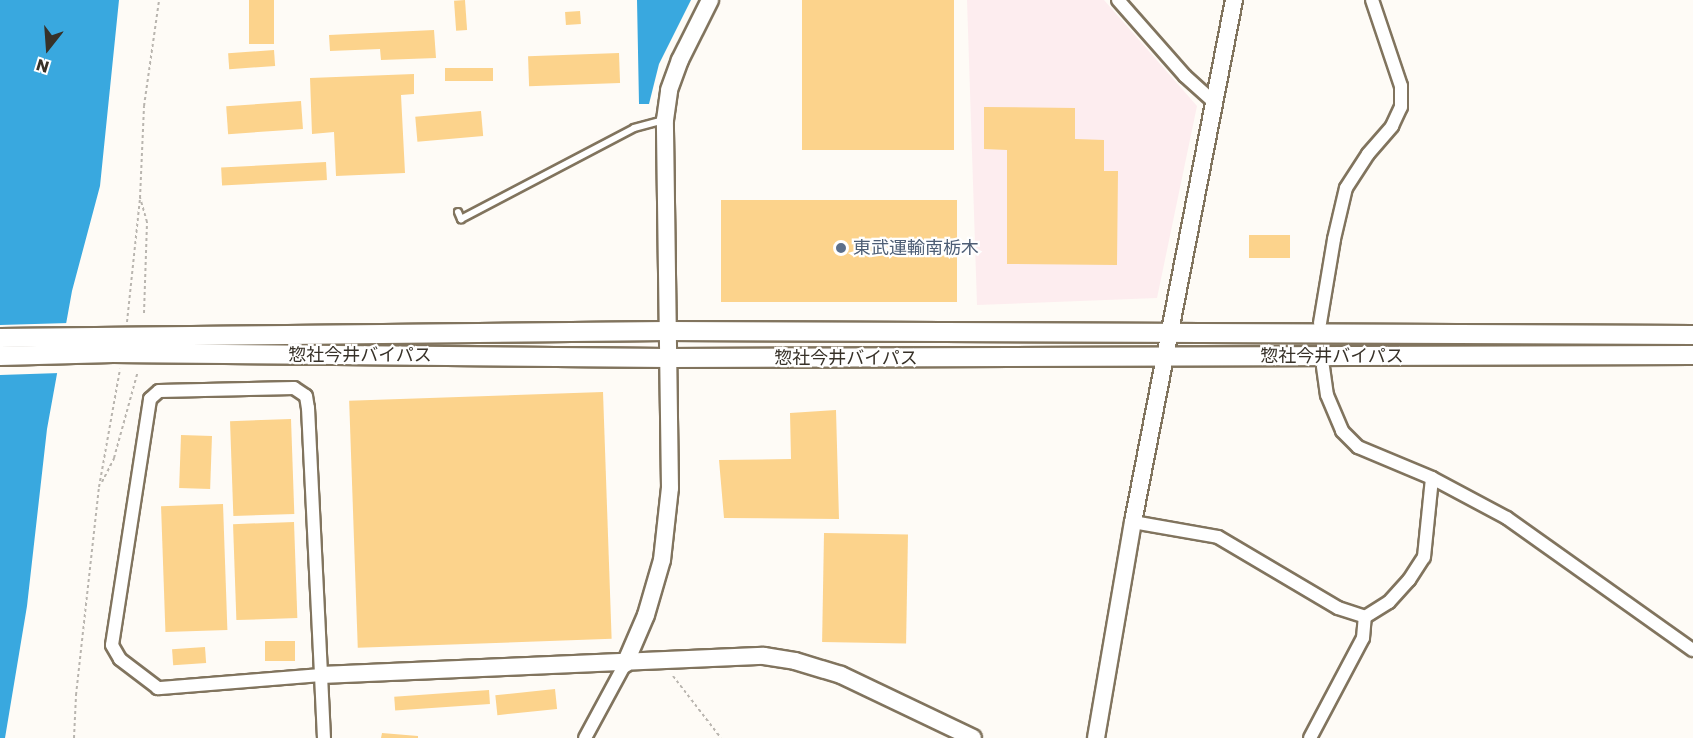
<!DOCTYPE html>
<meta charset="utf-8">
<style>
body{margin:0}
#map{position:relative;width:1693px;height:738px;overflow:hidden;background:#fefbf6;font-family:Poppins,"Noto Sans JP",sans-serif}
div>[style]{position:absolute}
[style*='--x']{left:calc(var(--x)*1px);top:calc(var(--y)*1px);width:calc(var(--w)*1px);rotate:calc(var(--a)*1deg)}
.industrial>*{inset:0;background:#fdedef}
.water>*{inset:0;background:#39a8df}
.pier>*{inset:0;background:#fefbf6}
.building>*{inset:0;background:#fcd38c;transform-origin:0 0}
.path>*{height:2px;margin-top:-1px;transform-origin:0;background:repeating-linear-gradient(90deg,#b9b5af 0 3px,transparent 0 6px)}
.roads{filter:drop-shadow(2px 0 #81745e) drop-shadow(-2px 0 #81745e) drop-shadow(0 2px #81745e) drop-shadow(0 -2px #81745e)}
.lane>*{height:6px;margin:-3px;padding:0 3px;transform-origin:3px;border-radius:3px;background:#fff}
.street>*{height:12px;margin:-6px;padding:0 6px;transform-origin:6px;border-radius:6px;background:#fff}
.secondary>*{height:16px;margin:-8px;padding:0 8px;transform-origin:8px;border-radius:8px;background:#fff}
.primary>*{height:18px;margin:-9px;padding:0 9px;transform-origin:9px;border-radius:9px;background:#fff}
.dots>*{width:16px;height:16px;translate:-50% -50%;box-sizing:border-box;border:3px solid #fff;border-radius:50%}
span{translate:-50% -50%;white-space:nowrap;text-align:center;line-height:1.15;-webkit-text-stroke:4.5px #fff;paint-order:stroke}
.service-label{font-size:18px;color:#4e5e75}
.left{translate:0 -50%;text-align:left}
.street-label{font-size:18px;color:#373128}
.north{position:absolute;left:18px;top:18px;width:60px;height:60px;-webkit-text-stroke:4px #fff;paint-order:stroke;rotate:197deg;font-size:16px;font-weight:700;line-height:24px;text-align:center;color:#373128}
.north::after{content:'';display:block;margin:auto;width:21px;height:27px;background:#373128;clip-path:polygon(50% 0,100% 100%,50% 72%,0 100%)}
</style>
<div id="map">
<div class="industrial">
<div style="clip-path:polygon(967px 0,1104px 0,1197px 106px,1157px 298px,977px 305px)"></div>
</div>
<div class="water">
<div style="clip-path:polygon(0 0,119px 0,100px 186px,72px 291px,47px 429px,27px 606px,5px 738px,0 738px)"></div>
<div style="clip-path:polygon(637px 0,691px 0,659px 64px,649px 104px,639px 104px)"></div>
</div>
<div class="pier">
<div style="clip-path:polygon(69px 323px,60px 373px,0 375px,0 325px)"></div>
</div>
<div class="building">
<div style="left:249px;top:0;width:25px;height:44px"></div>
<div style="left:465px;top:0;width:30px;height:11px;rotate:86deg"></div>
<div style="left:802px;top:0;width:152px;height:150px"></div>
<div style="left:580px;top:11px;width:13px;height:15px;rotate:86deg"></div>
<div style="clip-path:polygon(434px 30px,436px 58px,381px 60px,380px 49px,330px 51px,329px 35px)"></div>
<div style="left:274px;top:50px;width:16px;height:46px;rotate:86deg"></div>
<div style="left:619px;top:53px;width:30px;height:91px;rotate:88deg"></div>
<div style="left:493px;top:68px;width:13px;height:48px;rotate:90deg"></div>
<div style="clip-path:polygon(414px 74px,414px 94px,401px 95px,405px 173px,336px 176px,334px 132px,312px 134px,310px 78px)"></div>
<div style="left:301px;top:101px;width:28px;height:75px;rotate:86deg"></div>
<div style="clip-path:polygon(984px 107px,1075px 108px,1075px 139px,1104px 140px,1104px 171px,1118px 171px,1117px 265px,1007px 264px,1007px 150px,984px 149px)"></div>
<div style="left:481px;top:111px;width:25px;height:66px;rotate:85deg"></div>
<div style="left:326px;top:162px;width:18px;height:105px;rotate:87deg"></div>
<div style="left:721px;top:200px;width:236px;height:102px"></div>
<div style="left:1249px;top:235px;width:41px;height:23px"></div>
<div style="left:603px;top:392px;width:247px;height:254px;rotate:88deg"></div>
<div style="clip-path:polygon(836px 410px,839px 519px,724px 518px,719px 460px,791px 459px,790px 413px)"></div>
<div style="left:291px;top:419px;width:95px;height:61px;rotate:88deg"></div>
<div style="left:181px;top:435px;width:31px;height:53px;rotate:2deg"></div>
<div style="left:223px;top:504px;width:126px;height:62px;rotate:88deg"></div>
<div style="left:294px;top:522px;width:96px;height:61px;rotate:88deg"></div>
<div style="left:824px;top:533px;width:84px;height:109px;rotate:1deg"></div>
<div style="left:295px;top:641px;width:20px;height:30px;rotate:90deg"></div>
<div style="left:205px;top:647px;width:16px;height:33px;rotate:86deg"></div>
<div style="left:555px;top:689px;width:20px;height:60px;rotate:84deg"></div>
<div style="left:489px;top:690px;width:14px;height:95px;rotate:86deg"></div>
<div style="clip-path:polygon(382px 733px,418px 736px,418px 738px,381px 738px)"></div>
</div>
<div class="path">
<div style="--x:144;--y:313;--w:91;--a:-88.1"></div>
<div style="--x:147;--y:222;--w:25;--a:-106"></div>
<div style="--x:140;--y:198;--w:92;--a:-87.5"></div>
<div style="--x:144;--y:106;--w:107;--a:-81.9"></div>
<div style="--x:127;--y:322;--w:125;--a:-84"></div>
<div style="--x:102;--y:482;--w:27;--a:-63"></div>
<div style="--x:114;--y:458;--w:90;--a:-74.6"></div>
<div style="--x:673;--y:676;--w:78;--a:52.3"></div>
<div style="--x:74;--y:738;--w:43;--a:-87.3"></div>
<div style="--x:76;--y:695;--w:209;--a:-83.7"></div>
<div style="--x:99;--y:487;--w:120;--a:-79.9"></div>
</div>
<div class="roads">
<div class="lane">
<div style="--x:458;--y:212;--w:8;--a:67"></div>
<div style="--x:461;--y:219;--w:195;--a:-27.7"></div>
<div style="--x:634;--y:128;--w:30;--a:-15"></div>
</div>
<div class="street">
<div style="--x:1118;--y:0;--w:101;--a:48.6"></div>
<div style="--x:1185;--y:76;--w:39;--a:42"></div>
<div style="--x:1320;--y:323;--w:85;--a:-80.5"></div>
<div style="--x:1334;--y:239;--w:52;--a:-76.8"></div>
<div style="--x:1346;--y:188;--w:40;--a:-57.1"></div>
<div style="--x:1368;--y:154;--w:37;--a:-49"></div>
<div style="--x:1392;--y:126;--w:21;--a:-65"></div>
<div style="--x:1401;--y:107;--w:21;--a:-90"></div>
<div style="--x:1401;--y:86;--w:91;--a:-108.6"></div>
<div style="--x:1323;--y:367;--w:28;--a:82"></div>
<div style="--x:1327;--y:395;--w:39;--a:67"></div>
<div style="--x:1342;--y:431;--w:23;--a:45"></div>
<div style="--x:1358;--y:447;--w:80;--a:22.7"></div>
<div style="--x:1432;--y:478;--w:85;--a:28.1"></div>
<div style="--x:1507;--y:518;--w:228;--a:35.4"></div>
<div style="--x:1133;--y:522;--w:86;--a:10"></div>
<div style="--x:1218;--y:537;--w:139;--a:30.6"></div>
<div style="--x:1338;--y:608;--w:28;--a:18"></div>
<div style="--x:1365;--y:617;--w:28;--a:-32"></div>
<div style="--x:1389;--y:602;--w:30;--a:-48"></div>
<div style="--x:1409;--y:580;--w:27;--a:-57"></div>
<div style="--x:1424;--y:557;--w:79;--a:-84.2"></div>
<div style="--x:321;--y:675;--w:164;--a:175.4"></div>
<div style="--x:158;--y:688;--w:48;--a:-142.7"></div>
<div style="--x:120;--y:659;--w:16;--a:-120"></div>
<div style="--x:112;--y:645;--w:249;--a:-81.2"></div>
<div style="--x:150;--y:399;--w:12;--a:-42"></div>
<div style="--x:159;--y:391;--w:135;--a:-1.3"></div>
<div style="--x:294;--y:388;--w:14;--a:34"></div>
<div style="--x:306;--y:396;--w:12;--a:81"></div>
<div style="--x:308;--y:408;--w:267;--a:87.2"></div>
<div style="--x:321;--y:675;--w:63;--a:87.3"></div>
<div style="--x:585;--y:738;--w:84;--a:-61.6"></div>
<div style="--x:1310;--y:738;--w:113;--a:-62.1"></div>
<div style="--x:1363;--y:638;--w:21;--a:-85"></div>
</div>
<div class="secondary">
<div style="--x:625;--y:664;--w:53;--a:-66.8"></div>
<div style="--x:646;--y:615;--w:57;--a:-73.8"></div>
<div style="--x:662;--y:560;--w:72;--a:-83.7"></div>
<div style="--x:670;--y:488;--w:368;--a:-90.8"></div>
<div style="--x:665;--y:120;--w:30;--a:-82"></div>
<div style="--x:669;--y:90;--w:32;--a:-70"></div>
<div style="--x:680;--y:60;--w:67;--a:-63.4"></div>
<div style="--x:321;--y:675;--w:443;--a:-2.5"></div>
<div style="--x:764;--y:656;--w:31;--a:9"></div>
<div style="--x:795;--y:661;--w:48;--a:16.9"></div>
<div style="--x:841;--y:675;--w:146;--a:25.5"></div>
<div style="--x:1096;--y:738;--w:219;--a:-80.3"></div>
<div style="--x:1133;--y:522;--w:532;--a:-79.05"></div>
</div>
<div class="primary">
<div style="--x:0;--y:338;--w:666;--a:-0.6"></div>
<div style="--x:666;--y:331;--w:1027;--a:0.22"></div>
<div style="--x:0;--y:356;--w:113;--a:-1.5"></div>
<div style="--x:113;--y:353;--w:554;--a:0.52"></div>
<div style="--x:667;--y:358;--w:1026;--a:-0.17"></div>
</div>
</div>
<div class="dots">
<div style="left:841px;top:248px;background:#5c6f8a"></div>
</div>
<div class="service-label">
<span class="left" style="left:853px;top:248px">東武運輸南栃木</span>
</div>
<div class="street-label">
<span style="left:360px;top:355px">惣社今井バイパス</span>
<span style="left:1332px;top:356px">惣社今井バイパス</span>
<span style="left:846px;top:358px">惣社今井バイパス</span>
</div>
<div class="north">N</div>
</div>
